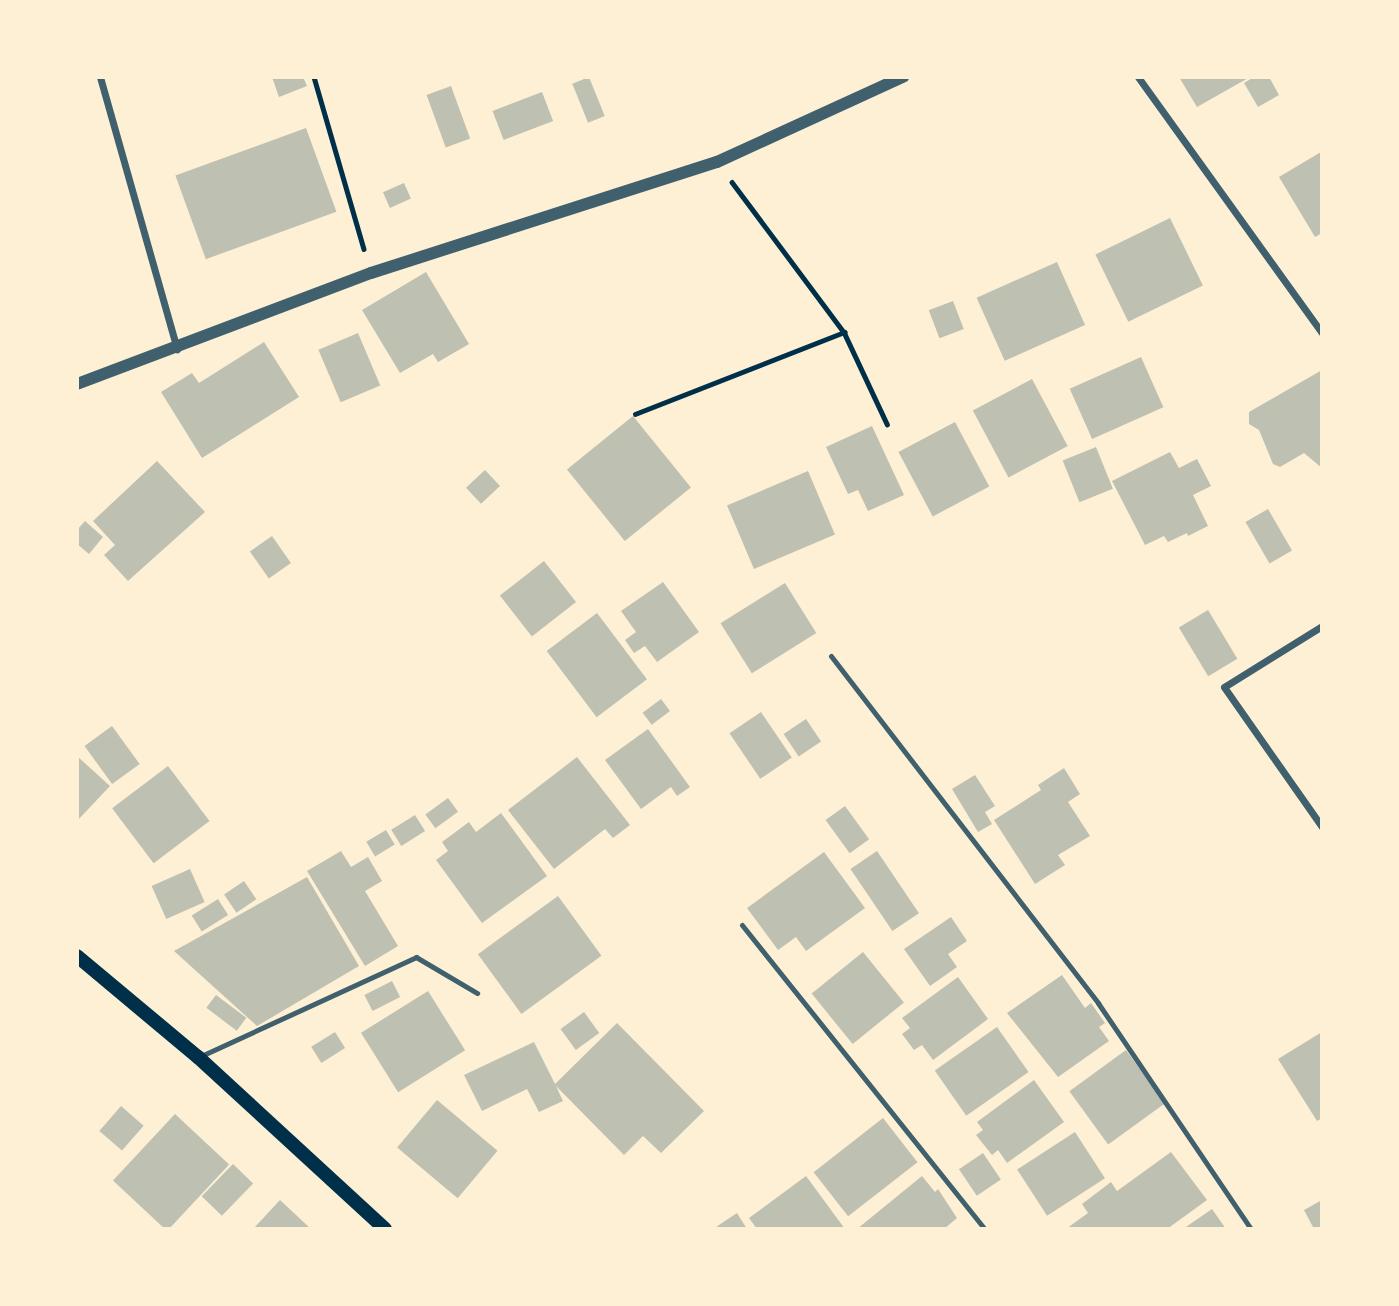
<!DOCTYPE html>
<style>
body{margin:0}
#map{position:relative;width:1399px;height:1306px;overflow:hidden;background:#fdf0d5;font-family:Rubik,sans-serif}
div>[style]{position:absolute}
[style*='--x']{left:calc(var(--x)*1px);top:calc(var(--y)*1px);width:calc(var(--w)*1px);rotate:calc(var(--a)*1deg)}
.building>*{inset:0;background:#bec0b2;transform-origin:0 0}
.path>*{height:4.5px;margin:-2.25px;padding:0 2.25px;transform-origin:2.25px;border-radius:2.25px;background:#003049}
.service>*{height:5px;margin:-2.5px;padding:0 2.5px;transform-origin:2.5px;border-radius:2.5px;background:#3f606c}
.minor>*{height:7px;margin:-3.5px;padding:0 3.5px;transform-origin:3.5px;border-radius:3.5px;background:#3f606c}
.tertiary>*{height:12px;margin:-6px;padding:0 6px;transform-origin:6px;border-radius:6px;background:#3f606c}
.secondary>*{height:14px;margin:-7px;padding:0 7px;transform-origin:7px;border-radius:7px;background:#003049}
span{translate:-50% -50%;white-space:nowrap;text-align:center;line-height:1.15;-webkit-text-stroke:6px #fdf0d5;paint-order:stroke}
.frame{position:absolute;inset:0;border:79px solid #fdf0d5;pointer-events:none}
</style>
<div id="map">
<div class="building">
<div style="clip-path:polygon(272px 77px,303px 77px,307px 86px,279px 97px)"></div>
<div style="left:589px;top:77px;width:42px;height:18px;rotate:68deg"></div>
<div style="clip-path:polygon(1179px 77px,1250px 77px,1197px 107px)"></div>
<div style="clip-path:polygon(1254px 77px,1269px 77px,1279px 95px,1258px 107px,1244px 83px)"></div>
<div style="left:451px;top:86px;width:56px;height:26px;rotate:70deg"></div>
<div style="left:542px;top:92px;width:31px;height:53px;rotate:69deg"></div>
<div style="left:306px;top:128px;width:89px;height:139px;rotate:70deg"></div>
<div style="clip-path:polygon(1321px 152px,1322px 233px,1315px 237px,1279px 177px)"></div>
<div style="left:404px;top:183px;width:17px;height:23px;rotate:66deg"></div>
<div style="left:1170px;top:218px;width:75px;height:83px;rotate:64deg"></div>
<div style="left:1057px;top:262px;width:69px;height:88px;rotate:66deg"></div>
<div style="clip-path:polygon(426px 272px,469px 344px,438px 362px,433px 354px,400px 373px,362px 310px)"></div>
<div style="left:953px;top:301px;width:30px;height:26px;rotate:69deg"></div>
<div style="left:358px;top:333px;width:57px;height:43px;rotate:67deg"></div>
<div style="clip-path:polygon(264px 342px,299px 397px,202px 458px,161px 392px,192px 373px,199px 383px)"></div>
<div style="left:1141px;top:357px;width:55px;height:78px;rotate:66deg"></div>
<div style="clip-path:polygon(1322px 370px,1322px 468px,1304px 453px,1280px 467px,1273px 464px,1259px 430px,1249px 424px,1249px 412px)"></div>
<div style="left:1032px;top:379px;width:76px;height:67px;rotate:62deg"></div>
<div style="left:633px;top:416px;width:92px;height:85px;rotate:51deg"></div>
<div style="left:955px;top:422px;width:73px;height:64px;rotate:62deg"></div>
<div style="clip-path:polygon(872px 426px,904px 495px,868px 511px,858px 490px,848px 494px,826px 447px)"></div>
<div style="left:1096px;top:447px;width:45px;height:36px;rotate:68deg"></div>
<div style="clip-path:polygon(1170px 452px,1179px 468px,1197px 459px,1211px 486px,1193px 495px,1208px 526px,1188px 536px,1187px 533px,1168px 542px,1164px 536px,1145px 545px,1112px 481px)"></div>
<div style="clip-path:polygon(157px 461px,205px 512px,128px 581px,104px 555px,115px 545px,93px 521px)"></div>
<div style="left:485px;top:470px;width:22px;height:26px;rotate:47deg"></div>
<div style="left:808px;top:471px;width:69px;height:88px;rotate:67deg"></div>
<div style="left:1268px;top:509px;width:48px;height:26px;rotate:60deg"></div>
<div style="clip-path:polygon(85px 521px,103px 537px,89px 554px,77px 544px,77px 530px)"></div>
<div style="left:272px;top:536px;width:33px;height:27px;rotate:55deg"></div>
<div style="left:544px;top:561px;width:52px;height:56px;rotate:52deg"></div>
<div style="clip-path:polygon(663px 582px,699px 632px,657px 662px,645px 646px,634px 653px,625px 640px,636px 632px,621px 611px)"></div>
<div style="left:785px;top:583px;width:59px;height:76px;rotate:58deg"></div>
<div style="left:1208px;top:610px;width:57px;height:34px;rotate:59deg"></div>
<div style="left:597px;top:613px;width:83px;height:63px;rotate:53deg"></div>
<div style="left:661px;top:699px;width:15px;height:23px;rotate:53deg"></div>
<div style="left:761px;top:712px;width:55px;height:38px;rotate:56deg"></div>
<div style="left:806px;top:719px;width:27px;height:27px;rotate:56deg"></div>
<div style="left:112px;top:726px;width:47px;height:34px;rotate:54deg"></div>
<div style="clip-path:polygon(648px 729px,690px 787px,677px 796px,671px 787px,641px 809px,605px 760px)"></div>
<div style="clip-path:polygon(77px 756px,110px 786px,77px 821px)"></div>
<div style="clip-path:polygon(577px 757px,630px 825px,613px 838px,605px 829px,554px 869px,508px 810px)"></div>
<div style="left:168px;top:766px;width:69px;height:70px;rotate:53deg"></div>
<div style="clip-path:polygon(1064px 768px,1080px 794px,1068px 802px,1090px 836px,1058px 855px,1065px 865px,1035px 884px,994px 820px,1041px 790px,1038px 785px)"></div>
<div style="clip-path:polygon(975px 775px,995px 806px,985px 812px,992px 824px,978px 832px,952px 789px)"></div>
<div style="left:448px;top:798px;width:17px;height:28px;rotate:54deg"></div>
<div style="left:845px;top:806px;width:41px;height:24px;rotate:54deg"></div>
<div style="clip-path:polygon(501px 813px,547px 876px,482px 923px,436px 860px,448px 851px,442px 842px,469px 822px,476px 832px)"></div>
<div style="left:415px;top:815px;width:19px;height:28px;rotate:58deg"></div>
<div style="left:386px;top:830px;width:17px;height:23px;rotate:59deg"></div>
<div style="clip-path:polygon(341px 851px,351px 867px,368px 857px,382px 881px,365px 891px,398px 946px,365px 966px,307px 871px)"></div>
<div style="left:877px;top:851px;width:75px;height:32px;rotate:56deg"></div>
<div style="clip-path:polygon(824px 852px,865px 908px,806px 951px,796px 937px,778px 950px,747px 908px)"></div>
<div style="left:190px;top:869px;width:36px;height:42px;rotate:66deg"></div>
<div style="clip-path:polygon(307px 877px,359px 966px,257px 1026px,174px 951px)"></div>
<div style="left:244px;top:881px;width:22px;height:24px;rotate:56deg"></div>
<div style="left:558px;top:896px;width:74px;height:99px;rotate:54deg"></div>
<div style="left:218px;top:899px;width:19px;height:31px;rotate:58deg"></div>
<div style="clip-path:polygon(951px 917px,967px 941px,948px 954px,957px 967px,930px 986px,904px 949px)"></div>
<div style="left:863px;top:952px;width:65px;height:66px;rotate:51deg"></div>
<div style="clip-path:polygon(1062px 975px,1085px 1008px,1091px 1003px,1105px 1023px,1099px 1027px,1109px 1041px,1058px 1077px,1007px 1013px)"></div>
<div style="clip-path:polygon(958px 977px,988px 1019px,933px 1060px,922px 1045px,914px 1050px,902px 1034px,910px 1028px,902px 1018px)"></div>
<div style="left:392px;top:981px;width:18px;height:31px;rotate:63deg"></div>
<div style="left:428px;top:991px;width:70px;height:79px;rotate:58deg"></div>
<div style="left:216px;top:995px;width:38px;height:16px;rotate:37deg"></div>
<div style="left:584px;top:1012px;width:26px;height:29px;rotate:54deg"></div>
<div style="clip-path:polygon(617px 1023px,704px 1111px,661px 1153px,643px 1136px,624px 1155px,556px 1086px,563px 1101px,539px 1112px,527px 1089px,482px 1111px,464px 1075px,534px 1042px,555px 1084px)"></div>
<div style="left:997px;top:1027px;width:55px;height:76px;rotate:55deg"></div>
<div style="left:335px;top:1032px;width:19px;height:28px;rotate:58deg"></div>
<div style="clip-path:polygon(1322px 1032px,1322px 1118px,1317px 1121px,1278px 1059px)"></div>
<div style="left:1126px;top:1050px;width:66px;height:70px;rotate:54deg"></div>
<div style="clip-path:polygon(1034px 1080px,1064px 1122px,1007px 1163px,998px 1150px,992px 1155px,976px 1135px,983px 1130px,977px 1122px)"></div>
<div style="left:437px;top:1100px;width:79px;height:62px;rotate:40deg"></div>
<div style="left:121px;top:1106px;width:30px;height:33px;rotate:41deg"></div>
<div style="left:175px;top:1114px;width:74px;height:91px;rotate:43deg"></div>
<div style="left:883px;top:1118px;width:56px;height:88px;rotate:52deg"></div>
<div style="left:1075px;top:1132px;width:55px;height:69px;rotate:57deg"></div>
<div style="clip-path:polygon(1171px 1152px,1207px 1200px,1167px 1229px,1066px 1229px,1088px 1213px,1082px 1204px,1111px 1182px,1117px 1191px)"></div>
<div style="left:983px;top:1153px;width:32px;height:29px;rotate:56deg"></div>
<div style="left:233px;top:1164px;width:28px;height:45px;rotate:44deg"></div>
<div style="clip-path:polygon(806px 1176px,845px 1229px,757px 1229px,749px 1218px)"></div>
<div style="clip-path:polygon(922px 1176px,935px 1192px,938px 1189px,957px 1218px,944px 1229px,857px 1229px)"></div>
<div style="clip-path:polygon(280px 1200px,311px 1229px,253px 1229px)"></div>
<div style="clip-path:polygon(1322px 1200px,1322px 1226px,1314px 1229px,1304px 1210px)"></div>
<div style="clip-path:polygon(1212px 1209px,1226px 1229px,1183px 1229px)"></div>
<div style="clip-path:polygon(737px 1213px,747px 1229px,713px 1229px)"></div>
</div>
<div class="path">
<div style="--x:314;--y:77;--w:179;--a:73.8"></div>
<div style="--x:732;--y:182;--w:187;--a:53.3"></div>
<div style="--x:844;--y:332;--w:102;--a:64.9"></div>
<div style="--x:635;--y:414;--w:225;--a:-21.4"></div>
</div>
<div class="service">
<div style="--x:831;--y:656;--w:438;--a:52.4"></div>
<div style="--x:1098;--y:1003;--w:273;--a:55.9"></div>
<div style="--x:742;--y:925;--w:389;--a:51.4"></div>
<div style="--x:201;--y:1056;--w:237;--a:-24.7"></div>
<div style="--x:416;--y:957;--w:71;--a:30.5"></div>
</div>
<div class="minor">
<div style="--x:100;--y:77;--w:283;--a:74.2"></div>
<div style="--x:1138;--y:77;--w:315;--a:54.3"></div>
<div style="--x:1322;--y:626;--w:115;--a:148.1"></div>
<div style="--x:1224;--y:687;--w:171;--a:55"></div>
</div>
<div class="tertiary">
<div style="--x:77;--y:384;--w:314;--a:-20.7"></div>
<div style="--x:371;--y:273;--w:363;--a:-17.8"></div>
<div style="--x:717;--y:162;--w:205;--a:-24.6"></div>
</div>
<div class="secondary">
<div style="--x:77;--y:956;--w:158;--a:39.9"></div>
<div style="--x:198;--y:1057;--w:254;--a:42.6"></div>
</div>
<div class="frame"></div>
</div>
